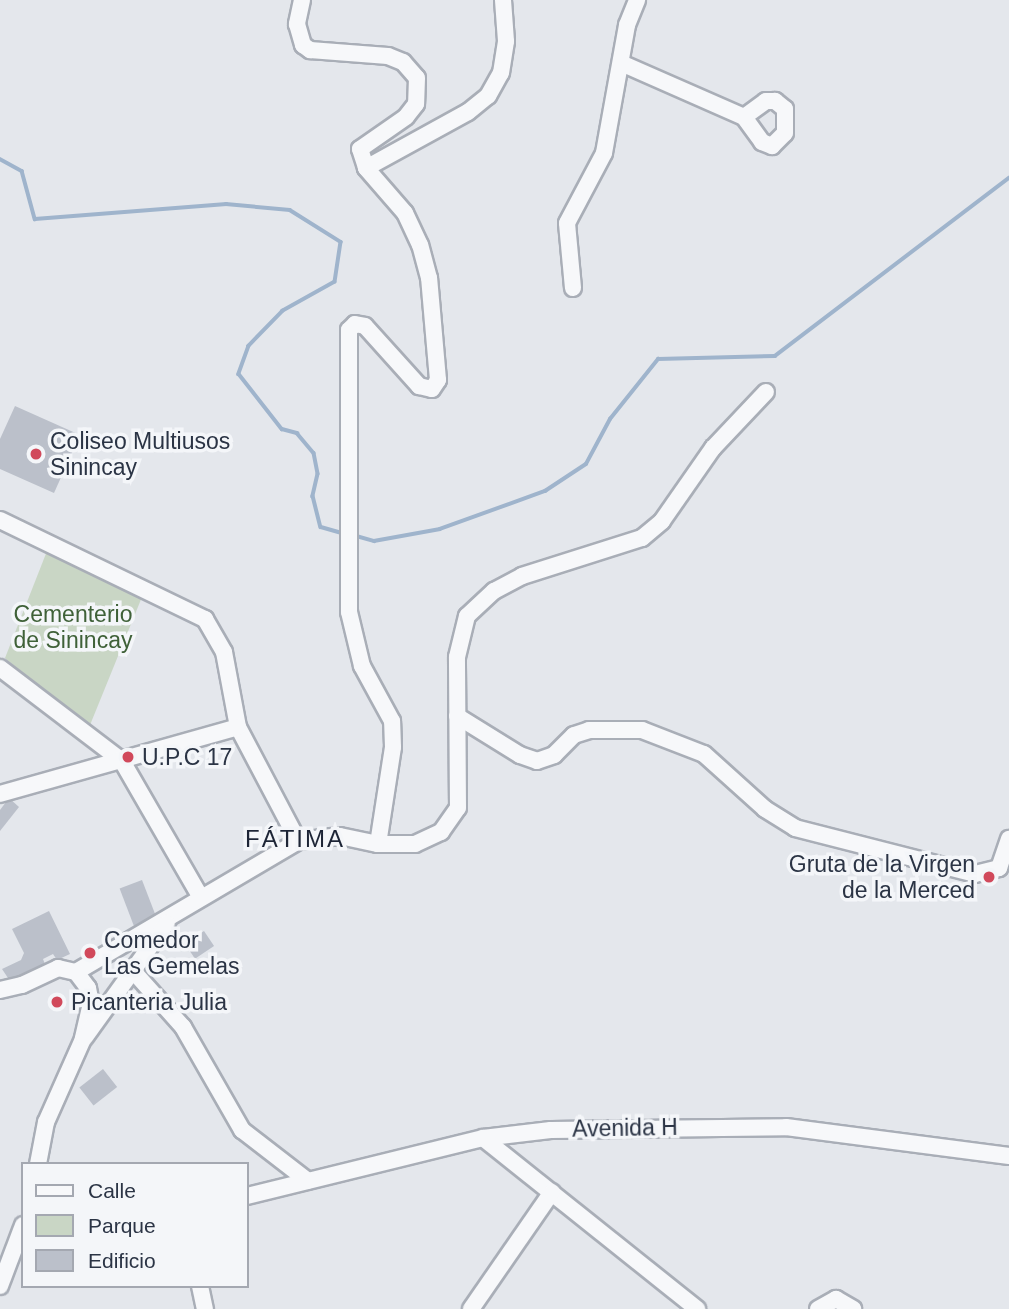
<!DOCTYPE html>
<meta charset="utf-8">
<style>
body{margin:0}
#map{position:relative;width:1009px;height:1309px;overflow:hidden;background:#e4e7ec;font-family:Arial,sans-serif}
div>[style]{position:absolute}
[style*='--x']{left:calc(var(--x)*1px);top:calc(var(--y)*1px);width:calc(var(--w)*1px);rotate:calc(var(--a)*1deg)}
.green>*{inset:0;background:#c9d6c5}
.stream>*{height:3.5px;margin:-1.75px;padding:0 1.75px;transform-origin:1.75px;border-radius:1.75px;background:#9fb4cc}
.building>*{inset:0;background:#bbc0ca;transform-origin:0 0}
.roads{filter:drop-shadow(2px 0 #a9aeb7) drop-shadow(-2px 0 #a9aeb7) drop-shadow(0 2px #a9aeb7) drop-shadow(0 -2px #a9aeb7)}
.minor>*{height:16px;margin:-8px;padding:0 8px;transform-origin:8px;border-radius:8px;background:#f7f8fa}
.dots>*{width:19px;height:19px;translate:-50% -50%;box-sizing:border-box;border:4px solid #f4f6f9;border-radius:50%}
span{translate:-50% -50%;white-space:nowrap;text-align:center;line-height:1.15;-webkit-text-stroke:7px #f4f6f9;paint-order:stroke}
.poi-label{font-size:23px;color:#2b3445}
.left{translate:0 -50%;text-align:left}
.right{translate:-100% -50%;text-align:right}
.park-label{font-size:23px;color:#3f6138}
.street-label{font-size:23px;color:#2b3445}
.neighbourhood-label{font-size:24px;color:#1d2536;letter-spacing:2px}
.legend{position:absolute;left:21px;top:1162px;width:228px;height:126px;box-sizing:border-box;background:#f4f6f9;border:2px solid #a4a8b1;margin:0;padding:9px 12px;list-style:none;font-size:21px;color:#2b3445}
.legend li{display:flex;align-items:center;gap:14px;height:35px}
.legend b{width:35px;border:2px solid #a4a8b1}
</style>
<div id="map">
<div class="green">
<div style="clip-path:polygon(47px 551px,144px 592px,88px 730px,5px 658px)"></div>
</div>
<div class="stream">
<div style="--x:0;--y:159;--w:25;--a:29"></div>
<div style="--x:22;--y:171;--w:50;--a:74.8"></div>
<div style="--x:35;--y:219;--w:192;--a:-4.5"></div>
<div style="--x:226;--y:204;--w:64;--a:5.4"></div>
<div style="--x:290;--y:210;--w:60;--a:32.1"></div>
<div style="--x:341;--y:242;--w:40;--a:98.5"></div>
<div style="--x:335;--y:282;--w:60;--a:150.9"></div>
<div style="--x:283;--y:311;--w:49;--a:134.2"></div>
<div style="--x:249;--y:346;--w:30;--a:110"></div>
<div style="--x:239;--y:374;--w:70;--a:52"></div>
<div style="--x:282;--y:429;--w:16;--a:15"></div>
<div style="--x:297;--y:433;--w:26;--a:50"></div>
<div style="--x:314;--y:453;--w:21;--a:79"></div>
<div style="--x:318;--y:474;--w:23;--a:103"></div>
<div style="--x:313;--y:496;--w:32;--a:76"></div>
<div style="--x:321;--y:527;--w:25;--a:16"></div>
<div style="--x:353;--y:535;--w:22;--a:16"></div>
<div style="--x:374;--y:541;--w:67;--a:-10.3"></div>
<div style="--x:440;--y:529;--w:112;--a:-19.9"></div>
<div style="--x:545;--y:491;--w:49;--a:-33.4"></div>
<div style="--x:586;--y:464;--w:51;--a:-61.9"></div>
<div style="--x:610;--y:419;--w:77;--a:-51.3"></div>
<div style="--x:658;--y:359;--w:117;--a:-1.5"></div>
<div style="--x:775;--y:356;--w:294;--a:-37.3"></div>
</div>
<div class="building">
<div style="clip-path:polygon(15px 406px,80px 435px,54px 493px,0 469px,0 439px)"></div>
<div style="clip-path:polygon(9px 798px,19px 807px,0 831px,0 810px)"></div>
<div style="left:142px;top:880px;width:40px;height:24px;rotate:69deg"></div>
<div style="clip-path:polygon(49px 911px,70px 954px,57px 960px,53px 954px,43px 959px,46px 967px,10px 981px,2px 969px,21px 960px,24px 953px,12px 929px)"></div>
<div style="left:204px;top:931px;width:18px;height:23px;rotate:56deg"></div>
<div style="left:103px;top:1069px;width:23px;height:30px;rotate:52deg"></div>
</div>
<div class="roads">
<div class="minor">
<div style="--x:302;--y:0;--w:25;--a:102"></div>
<div style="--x:297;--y:24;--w:22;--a:74"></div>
<div style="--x:303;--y:45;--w:9;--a:36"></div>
<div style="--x:310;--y:50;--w:78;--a:4.4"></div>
<div style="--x:388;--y:56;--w:16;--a:22"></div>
<div style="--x:403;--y:62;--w:21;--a:49"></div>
<div style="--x:417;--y:78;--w:26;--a:92"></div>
<div style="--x:416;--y:104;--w:16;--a:128"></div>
<div style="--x:406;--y:117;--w:56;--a:145.2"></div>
<div style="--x:360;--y:149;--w:20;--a:72"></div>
<div style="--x:621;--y:63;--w:134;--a:23.7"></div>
<div style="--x:744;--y:117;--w:31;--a:54"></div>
<div style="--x:762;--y:142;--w:11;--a:22"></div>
<div style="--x:772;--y:146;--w:18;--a:-45"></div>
<div style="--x:785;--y:133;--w:24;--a:-90"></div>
<div style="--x:785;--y:109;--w:13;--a:-141"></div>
<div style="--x:775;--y:101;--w:9;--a:180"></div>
<div style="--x:766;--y:101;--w:27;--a:144"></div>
<div style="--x:573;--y:288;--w:65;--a:-95.3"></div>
<div style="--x:567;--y:223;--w:79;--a:-62.1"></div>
<div style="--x:604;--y:153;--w:130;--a:-79.8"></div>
<div style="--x:627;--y:25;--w:27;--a:-68"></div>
<div style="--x:0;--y:520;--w:228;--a:25.8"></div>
<div style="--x:205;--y:619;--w:38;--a:60"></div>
<div style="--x:224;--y:652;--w:76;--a:79.4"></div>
<div style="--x:238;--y:727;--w:129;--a:62.2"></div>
<div style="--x:0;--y:668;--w:153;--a:37.3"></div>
<div style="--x:122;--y:761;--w:158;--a:60"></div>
<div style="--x:457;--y:716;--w:74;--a:31.8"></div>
<div style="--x:520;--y:755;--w:18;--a:19"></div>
<div style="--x:537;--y:761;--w:18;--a:-19"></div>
<div style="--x:554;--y:755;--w:28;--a:-45"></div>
<div style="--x:574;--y:735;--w:16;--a:-18"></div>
<div style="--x:589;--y:730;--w:53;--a:0"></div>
<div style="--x:642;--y:730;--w:66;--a:21.2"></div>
<div style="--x:704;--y:754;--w:82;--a:42"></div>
<div style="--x:765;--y:809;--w:36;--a:32"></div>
<div style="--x:795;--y:828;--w:186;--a:14.3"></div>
<div style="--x:975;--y:874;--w:25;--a:-14"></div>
<div style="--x:999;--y:868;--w:31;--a:-71"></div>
<div style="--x:0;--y:794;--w:247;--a:-15.7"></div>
<div style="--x:378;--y:844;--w:37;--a:0"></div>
<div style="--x:415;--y:844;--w:29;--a:-25"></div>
<div style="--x:441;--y:832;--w:29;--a:-55"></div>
<div style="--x:458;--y:808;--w:151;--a:-90.4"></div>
<div style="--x:457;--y:657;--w:42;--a:-76.3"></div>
<div style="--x:467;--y:616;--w:37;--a:-43"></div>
<div style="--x:494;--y:591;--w:32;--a:-28"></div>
<div style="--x:522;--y:576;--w:126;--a:-17.6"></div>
<div style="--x:642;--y:538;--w:26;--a:-40"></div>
<div style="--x:662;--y:521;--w:89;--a:-55.1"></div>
<div style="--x:713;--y:448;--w:77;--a:-46.6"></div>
<div style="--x:76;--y:972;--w:258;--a:-30.5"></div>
<div style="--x:298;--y:841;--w:42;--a:-6.8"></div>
<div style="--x:340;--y:836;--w:39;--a:12"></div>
<div style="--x:378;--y:844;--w:98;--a:-81.2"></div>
<div style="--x:393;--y:747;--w:26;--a:-92"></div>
<div style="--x:392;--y:721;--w:63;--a:-118.6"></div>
<div style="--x:362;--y:666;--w:56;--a:-103.5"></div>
<div style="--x:349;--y:612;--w:282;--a:-90"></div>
<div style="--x:349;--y:330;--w:8;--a:-45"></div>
<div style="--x:355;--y:324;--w:10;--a:11"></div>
<div style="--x:365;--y:326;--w:81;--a:48"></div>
<div style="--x:419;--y:386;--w:13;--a:13"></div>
<div style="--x:432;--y:389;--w:11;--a:-56"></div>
<div style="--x:438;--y:380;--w:102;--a:-95"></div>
<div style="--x:429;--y:278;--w:34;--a:-105"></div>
<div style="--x:420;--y:245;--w:35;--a:-115"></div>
<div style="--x:405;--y:213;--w:60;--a:-130.9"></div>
<div style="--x:366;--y:168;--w:116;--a:-28.8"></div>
<div style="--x:468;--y:112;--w:26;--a:-39"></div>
<div style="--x:488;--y:96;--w:26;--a:-61"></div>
<div style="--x:501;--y:73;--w:32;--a:-81"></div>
<div style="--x:506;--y:41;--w:41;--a:-94.2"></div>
<div style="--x:134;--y:972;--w:74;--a:48.3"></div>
<div style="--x:183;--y:1027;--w:119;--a:60.2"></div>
<div style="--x:242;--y:1130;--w:83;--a:37.7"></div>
<div style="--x:0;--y:990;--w:23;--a:-13"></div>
<div style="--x:22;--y:985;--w:40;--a:-25"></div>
<div style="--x:58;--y:968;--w:18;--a:13"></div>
<div style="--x:76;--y:972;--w:20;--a:53"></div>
<div style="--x:88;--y:988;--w:15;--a:79"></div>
<div style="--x:91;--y:1003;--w:37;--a:103"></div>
<div style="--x:83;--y:1039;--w:91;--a:114"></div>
<div style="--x:46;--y:1122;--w:43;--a:100.8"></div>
<div style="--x:85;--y:1037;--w:140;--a:-54.3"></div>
<div style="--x:483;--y:1138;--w:274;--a:38.6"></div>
<div style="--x:247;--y:1196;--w:243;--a:-13.8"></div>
<div style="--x:483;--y:1138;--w:68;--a:-6.7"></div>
<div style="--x:551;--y:1130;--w:235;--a:-0.7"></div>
<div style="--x:786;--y:1127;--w:225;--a:7.4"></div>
<div style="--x:0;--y:1286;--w:65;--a:-69.3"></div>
<div style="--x:200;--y:1286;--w:24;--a:78"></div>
<div style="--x:471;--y:1309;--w:142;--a:-55.3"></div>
<div style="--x:818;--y:1309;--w:21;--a:-29"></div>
<div style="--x:836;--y:1299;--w:20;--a:30"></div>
</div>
</div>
<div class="dots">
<div style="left:36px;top:454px;background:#d1495b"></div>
<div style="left:128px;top:757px;background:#d1495b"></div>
<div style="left:989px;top:877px;background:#d1495b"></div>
<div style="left:90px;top:953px;background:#d1495b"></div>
<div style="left:57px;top:1002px;background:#d1495b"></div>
</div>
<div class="poi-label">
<span class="left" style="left:50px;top:454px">Coliseo Multiusos<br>Sinincay</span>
<span class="left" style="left:142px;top:757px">U.P.C 17</span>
<span class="right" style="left:975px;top:877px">Gruta de la Virgen<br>de la Merced</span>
<span class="left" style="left:104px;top:953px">Comedor<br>Las Gemelas</span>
<span class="left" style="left:71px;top:1002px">Picanteria Julia</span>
</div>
<div class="park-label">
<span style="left:73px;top:627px">Cementerio<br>de Sinincay</span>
</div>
<div class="street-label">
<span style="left:625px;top:1128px;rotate:-1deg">Avenida H</span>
</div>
<div class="neighbourhood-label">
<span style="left:295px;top:839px">FÁTIMA</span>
</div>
<ul class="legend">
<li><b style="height:9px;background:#f7f8fa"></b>Calle</li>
<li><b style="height:19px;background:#c9d6c5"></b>Parque</li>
<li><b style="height:19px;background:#bbc0ca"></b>Edificio</li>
</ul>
</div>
